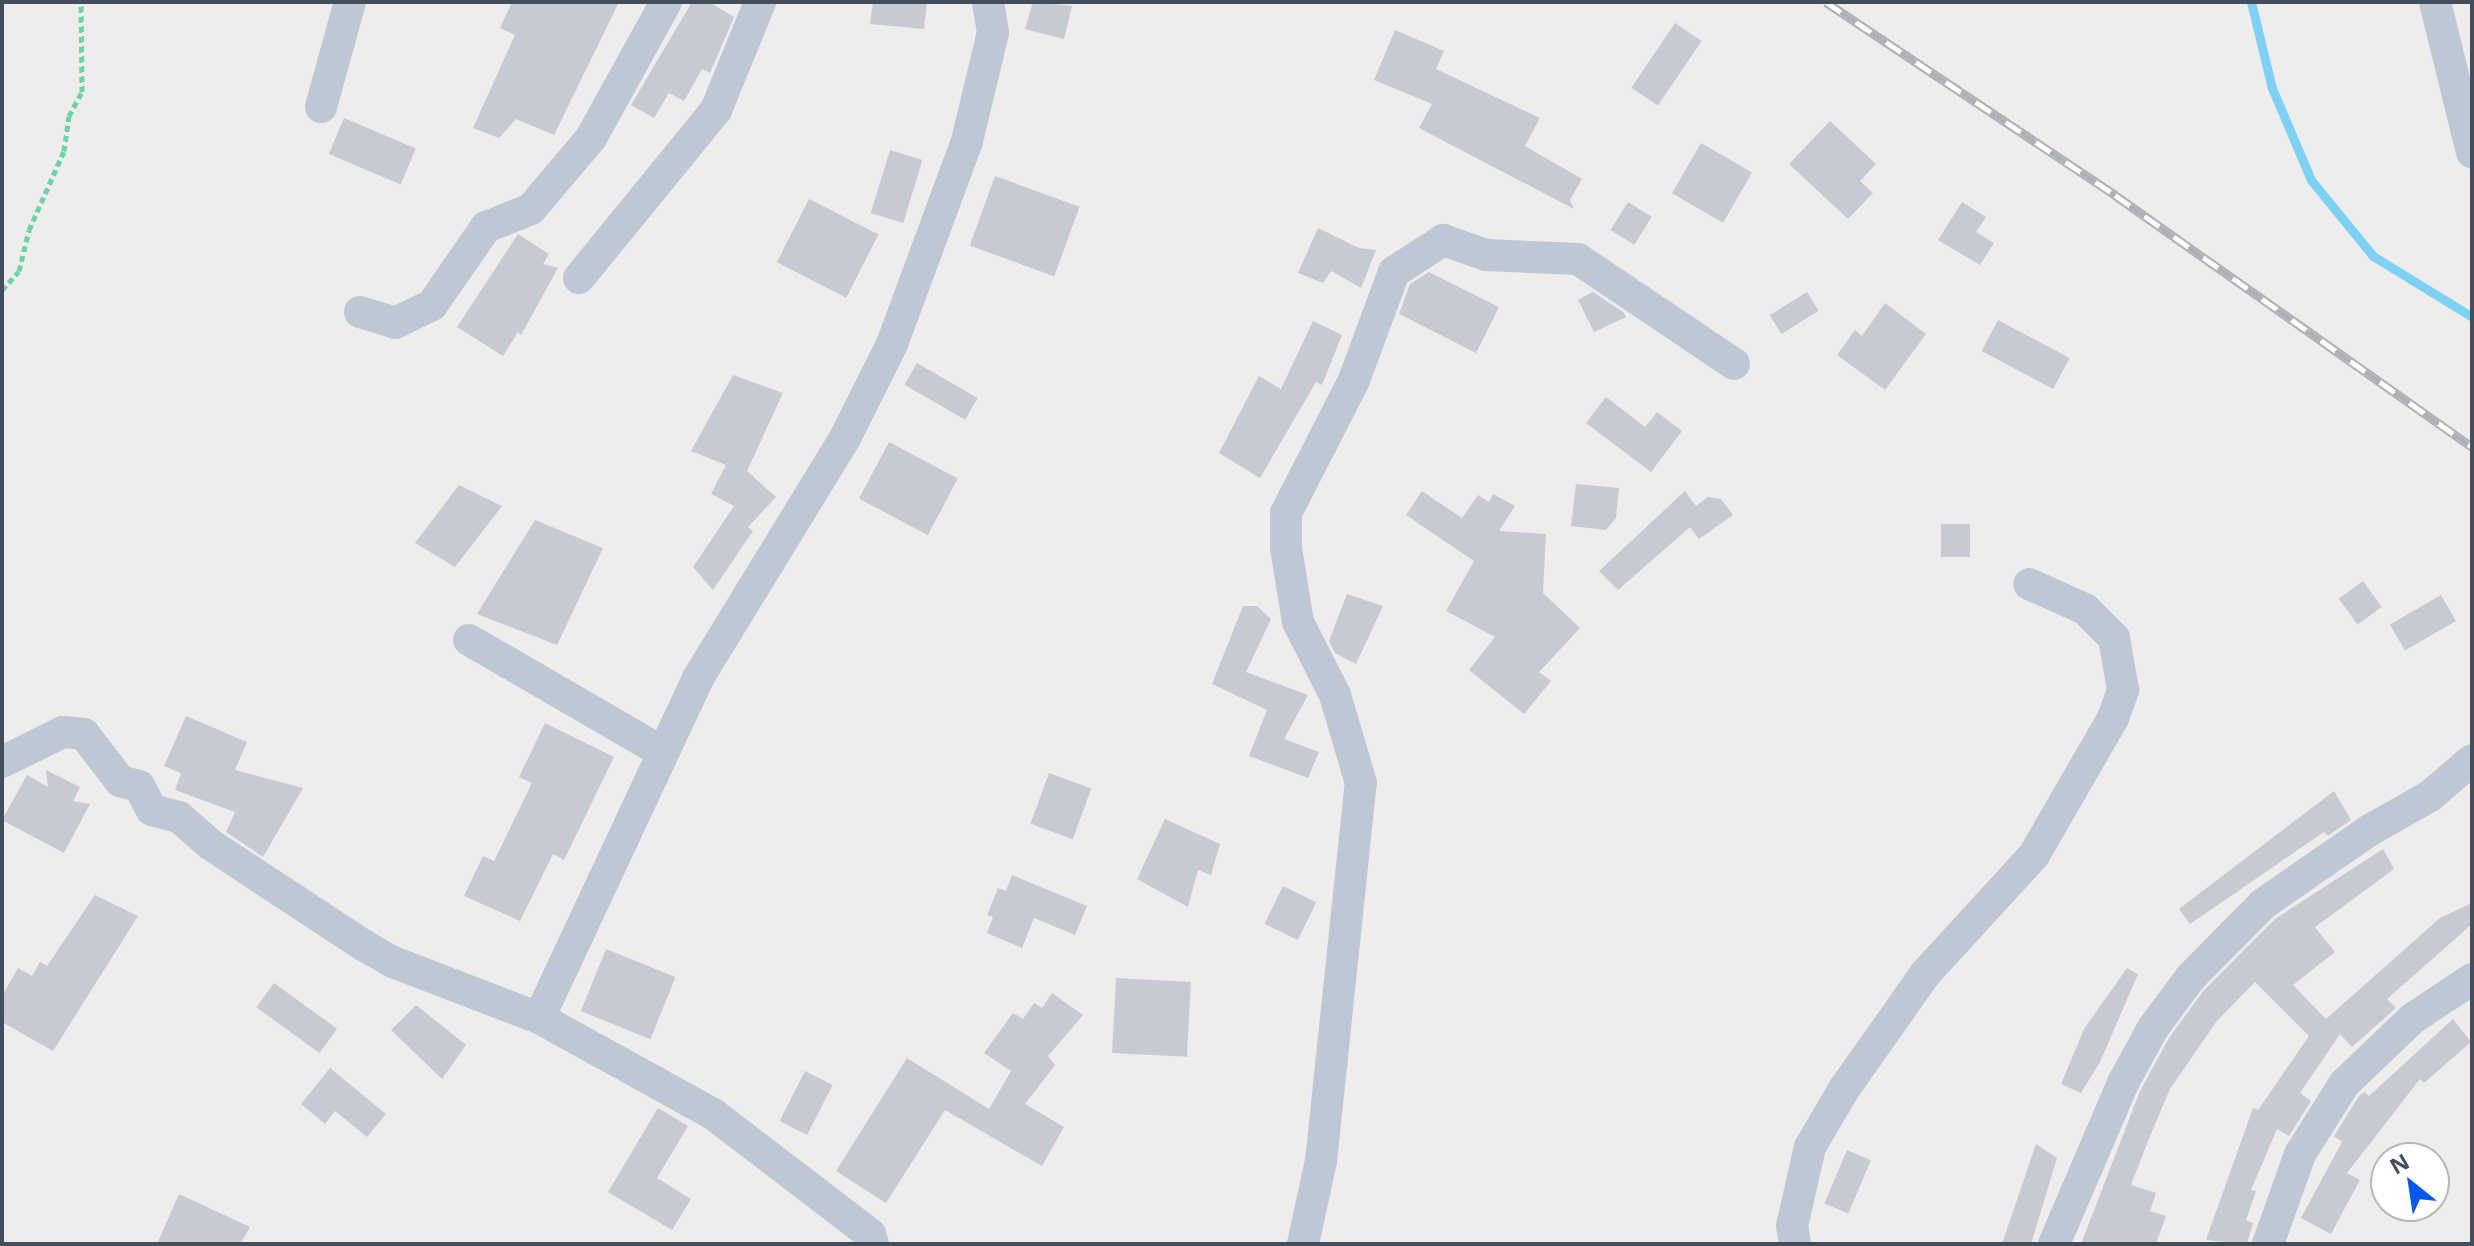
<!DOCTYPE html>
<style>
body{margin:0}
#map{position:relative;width:2474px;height:1246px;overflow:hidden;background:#efecec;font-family:"Open Sans",sans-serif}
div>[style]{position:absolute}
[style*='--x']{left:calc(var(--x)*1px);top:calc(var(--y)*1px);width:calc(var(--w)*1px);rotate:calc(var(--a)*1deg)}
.stream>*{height:9px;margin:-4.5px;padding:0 4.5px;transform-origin:4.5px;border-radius:4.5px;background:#7dd1f5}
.building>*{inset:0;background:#c7cad3;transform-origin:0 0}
.path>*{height:5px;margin-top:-2.5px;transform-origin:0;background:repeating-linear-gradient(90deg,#69d4a9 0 6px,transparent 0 10px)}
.street>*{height:32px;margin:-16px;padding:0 16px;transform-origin:16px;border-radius:16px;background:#bec7d4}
.rail>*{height:9px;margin-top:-4.5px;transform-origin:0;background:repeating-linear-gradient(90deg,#fff 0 18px,#aeb0b8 0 36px);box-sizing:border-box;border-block:2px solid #aeb0b8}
span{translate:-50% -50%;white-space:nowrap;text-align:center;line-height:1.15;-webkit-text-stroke:6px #fff;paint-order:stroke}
.frame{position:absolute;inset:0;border:4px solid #434e5b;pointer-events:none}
.north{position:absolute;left:2370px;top:1142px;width:80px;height:80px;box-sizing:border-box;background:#fff;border:2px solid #b4b8bd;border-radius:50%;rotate:330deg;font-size:22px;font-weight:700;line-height:32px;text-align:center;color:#434e5b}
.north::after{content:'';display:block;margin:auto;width:28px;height:36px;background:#0657ef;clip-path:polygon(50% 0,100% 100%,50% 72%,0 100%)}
</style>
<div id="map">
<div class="stream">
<div style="--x:2251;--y:2;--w:89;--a:76.3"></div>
<div style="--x:2272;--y:88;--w:100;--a:67"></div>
<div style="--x:2311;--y:180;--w:98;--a:50.8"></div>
<div style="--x:2373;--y:256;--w:116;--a:31.6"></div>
</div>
<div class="building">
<div style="clip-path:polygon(512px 2px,619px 2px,554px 135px,516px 119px,499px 138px,473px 128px,515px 35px,500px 28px)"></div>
<div style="clip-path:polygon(692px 2px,709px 2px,734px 17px,710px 73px,702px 69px,684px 101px,669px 93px,654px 118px,631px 105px)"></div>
<div style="clip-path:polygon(873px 2px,927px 2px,924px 29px,870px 24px)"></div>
<div style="clip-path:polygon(1033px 2px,1072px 6px,1064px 39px,1025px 29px)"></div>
<div style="left:1675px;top:23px;width:32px;height:78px;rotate:34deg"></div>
<div style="clip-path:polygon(1395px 30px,1444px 51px,1436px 69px,1540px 118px,1525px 146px,1582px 179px,1570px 200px,1574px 209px,1419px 128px,1432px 104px,1374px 80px)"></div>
<div style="left:344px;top:118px;width:78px;height:39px;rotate:23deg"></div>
<div style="clip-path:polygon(1830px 121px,1876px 164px,1860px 181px,1873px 193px,1848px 219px,1789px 164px)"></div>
<div style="left:1701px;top:143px;width:59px;height:58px;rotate:30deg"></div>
<div style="left:890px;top:150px;width:34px;height:66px;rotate:17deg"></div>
<div style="left:995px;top:176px;width:90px;height:74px;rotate:20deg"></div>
<div style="left:809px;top:199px;width:78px;height:71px;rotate:27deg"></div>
<div style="left:1628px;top:202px;width:28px;height:33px;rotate:32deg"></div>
<div style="clip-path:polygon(1962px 202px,1986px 217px,1976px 232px,1994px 243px,1980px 265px,1938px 240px)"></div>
<div style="clip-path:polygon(1318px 228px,1359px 248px,1376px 250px,1361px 288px,1331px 271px,1323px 283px,1298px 273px)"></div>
<div style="clip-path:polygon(518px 234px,549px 254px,543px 264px,558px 268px,521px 335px,518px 332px,503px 356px,457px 327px)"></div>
<div style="clip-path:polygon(1429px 272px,1499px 307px,1476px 353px,1399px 314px,1410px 284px)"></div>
<div style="clip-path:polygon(1593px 292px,1623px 312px,1626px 317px,1594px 332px,1578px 300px)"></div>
<div style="left:1807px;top:292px;width:22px;height:44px;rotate:58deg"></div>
<div style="clip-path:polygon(1885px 303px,1926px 334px,1885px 390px,1837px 355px,1855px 330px,1862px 336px)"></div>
<div style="left:1998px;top:320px;width:81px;height:35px;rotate:28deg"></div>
<div style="clip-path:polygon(1313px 321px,1342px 335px,1322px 385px,1316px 382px,1260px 478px,1219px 453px,1259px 376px,1281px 389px)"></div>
<div style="left:917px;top:363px;width:70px;height:25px;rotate:30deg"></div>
<div style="clip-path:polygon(733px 375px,783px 393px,747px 471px,776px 497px,748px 527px,753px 531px,713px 590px,693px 567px,734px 506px,711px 494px,726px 465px,691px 451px)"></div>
<div style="clip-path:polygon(1606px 397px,1645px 427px,1657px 412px,1682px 431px,1651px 472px,1586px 423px)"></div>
<div style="left:889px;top:442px;width:78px;height:64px;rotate:28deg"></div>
<div style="clip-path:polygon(1576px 484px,1619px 488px,1616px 518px,1606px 530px,1571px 526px)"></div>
<div style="clip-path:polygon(459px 485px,502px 506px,455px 567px,415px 543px)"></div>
<div style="clip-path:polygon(1422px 491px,1462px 518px,1478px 495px,1489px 502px,1493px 494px,1515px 506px,1499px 531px,1546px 534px,1543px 593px,1580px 628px,1539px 672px,1551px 681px,1524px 714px,1469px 670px,1495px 637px,1446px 611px,1474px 561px,1406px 515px)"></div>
<div style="clip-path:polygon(1685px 491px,1696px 506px,1708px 497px,1721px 499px,1733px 515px,1699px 539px,1690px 527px,1618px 590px,1599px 571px)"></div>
<div style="clip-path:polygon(535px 520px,603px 548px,557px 645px,477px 614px)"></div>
<div style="left:1941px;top:524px;width:29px;height:33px"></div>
<div style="left:2363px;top:581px;width:32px;height:30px;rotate:54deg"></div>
<div style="clip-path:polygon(1347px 594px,1383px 606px,1356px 664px,1335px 653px,1329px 641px)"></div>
<div style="left:2441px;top:595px;width:30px;height:59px;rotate:60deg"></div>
<div style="clip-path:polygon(1243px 606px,1257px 606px,1271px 619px,1246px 672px,1308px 695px,1284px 739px,1319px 752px,1308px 778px,1249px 756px,1267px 710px,1212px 684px)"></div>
<div style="clip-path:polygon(186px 716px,247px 742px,235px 770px,303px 788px,263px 857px,226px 832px,235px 812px,175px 790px,181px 773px,164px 766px)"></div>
<div style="clip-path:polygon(545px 723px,614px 757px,564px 860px,553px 854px,520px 921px,464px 896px,483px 856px,494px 861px,532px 783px,519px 777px)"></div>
<div style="clip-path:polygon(46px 770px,80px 787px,73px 801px,90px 804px,64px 853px,2px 820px,27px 775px,48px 787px)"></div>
<div style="left:1049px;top:773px;width:45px;height:54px;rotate:20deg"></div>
<div style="clip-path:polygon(2334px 791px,2351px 820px,2328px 836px,2324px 832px,2190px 924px,2179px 909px)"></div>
<div style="clip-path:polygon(1165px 819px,1220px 844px,1211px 875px,1198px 870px,1188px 907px,1137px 879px)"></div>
<div style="clip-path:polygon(2383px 849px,2394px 869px,2315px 927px,2335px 952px,2293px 985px,2326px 1019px,2440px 918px,2472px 903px,2472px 924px,2387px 999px,2396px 1008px,2352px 1047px,2340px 1034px,2300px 1093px,2311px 1101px,2289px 1136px,2277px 1129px,2251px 1190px,2256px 1191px,2246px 1220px,2253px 1223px,2247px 1244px,2206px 1240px,2253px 1108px,2258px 1110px,2309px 1036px,2255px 982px,2216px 1022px,2170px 1089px,2148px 1141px,2131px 1185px,2156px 1193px,2150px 1211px,2166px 1216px,2156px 1244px,2081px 1244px,2140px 1091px,2169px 1038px,2204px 990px,2275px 919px)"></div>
<div style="clip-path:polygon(1012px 875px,1087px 906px,1075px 935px,1034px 918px,1022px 948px,987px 933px,993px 917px,987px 915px,998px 888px,1006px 891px)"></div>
<div style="left:1283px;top:886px;width:37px;height:42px;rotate:26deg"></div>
<div style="clip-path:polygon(95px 895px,138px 916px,53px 1051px,2px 1022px,2px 996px,18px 968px,32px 976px,40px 962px,47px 966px)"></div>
<div style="left:606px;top:949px;width:75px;height:67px;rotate:22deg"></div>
<div style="clip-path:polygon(2127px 968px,2138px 974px,2100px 1062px,2081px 1093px,2061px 1084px,2084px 1029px)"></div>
<div style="left:1116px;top:978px;width:75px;height:75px;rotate:3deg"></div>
<div style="left:274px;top:983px;width:78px;height:30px;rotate:36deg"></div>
<div style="clip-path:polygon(1052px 993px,1083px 1015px,1048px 1056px,1055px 1065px,1025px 1104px,1064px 1127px,1042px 1166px,945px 1110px,886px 1203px,836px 1171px,907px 1058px,989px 1109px,1011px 1071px,984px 1053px,1013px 1013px,1023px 1019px,1034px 1003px,1042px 1008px)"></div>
<div style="clip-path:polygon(416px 1005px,466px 1045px,442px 1079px,391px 1030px)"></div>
<div style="clip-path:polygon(2453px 1019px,2471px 1042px,2424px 1083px,2420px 1079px,2347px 1173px,2360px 1180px,2331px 1234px,2301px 1218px,2342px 1142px,2334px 1136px,2359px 1096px,2364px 1092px,2369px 1096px)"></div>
<div style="clip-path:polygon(330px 1068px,386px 1114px,367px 1137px,335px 1111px,325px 1124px,301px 1104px)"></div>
<div style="left:805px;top:1071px;width:31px;height:56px;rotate:27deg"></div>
<div style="clip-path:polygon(658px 1108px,688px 1126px,657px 1178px,691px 1199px,672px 1230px,608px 1192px)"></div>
<div style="clip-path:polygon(2036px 1144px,2057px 1158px,2031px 1244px,2002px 1244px)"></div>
<div style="left:1847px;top:1150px;width:26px;height:58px;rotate:23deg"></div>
<div style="clip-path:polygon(179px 1194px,250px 1227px,240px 1244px,157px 1244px)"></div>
</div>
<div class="path">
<div style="--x:2;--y:290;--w:25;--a:-48"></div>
<div style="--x:19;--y:271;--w:42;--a:-76.3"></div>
<div style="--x:29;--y:230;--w:86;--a:-66.1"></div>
<div style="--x:64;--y:151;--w:35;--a:-82"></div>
<div style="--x:69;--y:116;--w:27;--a:-62"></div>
<div style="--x:82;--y:92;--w:90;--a:-90.6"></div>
</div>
<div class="street">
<div style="--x:2435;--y:2;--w:155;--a:76.2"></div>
<div style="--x:321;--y:107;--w:109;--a:-74.6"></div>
<div style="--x:579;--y:278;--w:217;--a:-50.8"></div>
<div style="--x:716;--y:110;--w:117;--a:-67.8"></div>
<div style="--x:360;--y:312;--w:37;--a:17"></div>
<div style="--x:395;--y:323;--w:41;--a:-25.9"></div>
<div style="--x:432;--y:305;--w:95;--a:-55.3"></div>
<div style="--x:486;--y:227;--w:48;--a:-21.8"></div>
<div style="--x:531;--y:209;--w:93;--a:-49.8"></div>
<div style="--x:591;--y:138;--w:155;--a:-61.1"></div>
<div style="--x:469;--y:640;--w:223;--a:30.1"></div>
<div style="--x:2;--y:762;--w:68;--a:-26.2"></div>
<div style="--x:63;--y:732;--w:21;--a:5"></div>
<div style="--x:84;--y:734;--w:59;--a:52.5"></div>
<div style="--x:120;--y:781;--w:20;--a:15"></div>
<div style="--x:139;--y:786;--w:27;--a:62"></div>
<div style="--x:152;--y:810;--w:28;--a:15"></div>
<div style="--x:179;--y:817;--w:43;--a:41.2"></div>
<div style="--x:211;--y:845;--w:184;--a:33.3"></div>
<div style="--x:365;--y:946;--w:32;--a:30"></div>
<div style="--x:393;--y:962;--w:156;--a:21"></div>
<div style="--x:873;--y:1244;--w:10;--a:-107"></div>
<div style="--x:870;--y:1234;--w:198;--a:-142.6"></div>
<div style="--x:713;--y:1114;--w:199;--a:-151.1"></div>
<div style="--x:539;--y:1018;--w:375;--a:-64.9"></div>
<div style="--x:698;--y:678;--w:281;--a:-58.5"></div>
<div style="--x:845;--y:438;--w:105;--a:-63.4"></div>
<div style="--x:892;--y:344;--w:216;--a:-69.7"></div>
<div style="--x:967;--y:141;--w:111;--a:-76.5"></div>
<div style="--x:993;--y:33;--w:31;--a:-99"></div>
<div style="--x:1303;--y:1244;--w:85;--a:-77.8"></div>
<div style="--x:1321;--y:1161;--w:380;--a:-84"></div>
<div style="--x:1361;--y:783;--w:92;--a:-106.5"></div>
<div style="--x:1335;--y:695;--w:82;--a:-116.9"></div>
<div style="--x:1298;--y:622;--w:75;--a:-99.2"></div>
<div style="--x:1286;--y:548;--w:35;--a:-90"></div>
<div style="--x:1286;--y:513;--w:149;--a:-62.9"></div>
<div style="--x:1354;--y:380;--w:115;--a:-69.7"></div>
<div style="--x:1394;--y:272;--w:59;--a:-33.1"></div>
<div style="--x:1443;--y:240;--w:46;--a:19.2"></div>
<div style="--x:1486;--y:255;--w:92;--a:2.5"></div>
<div style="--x:1578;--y:259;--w:188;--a:33.9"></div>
<div style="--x:1795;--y:1244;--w:18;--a:-99"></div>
<div style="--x:1792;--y:1226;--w:81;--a:-77.2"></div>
<div style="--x:1810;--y:1147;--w:67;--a:-59.6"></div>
<div style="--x:1844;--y:1089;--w:141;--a:-54.8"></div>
<div style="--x:1925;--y:974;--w:161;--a:-47.5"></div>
<div style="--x:2034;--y:855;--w:158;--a:-60"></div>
<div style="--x:2113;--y:718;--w:30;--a:-70"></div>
<div style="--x:2123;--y:690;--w:53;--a:-99.8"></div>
<div style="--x:2114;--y:638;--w:41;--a:-135"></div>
<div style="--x:2085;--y:609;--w:61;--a:-155.9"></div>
<div style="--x:2054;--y:1244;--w:175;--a:-66.8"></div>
<div style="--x:2123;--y:1083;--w:63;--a:-61.4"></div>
<div style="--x:2153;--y:1028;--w:62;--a:-53.5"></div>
<div style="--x:2190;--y:978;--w:104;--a:-45.4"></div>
<div style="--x:2263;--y:904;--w:130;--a:-34.7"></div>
<div style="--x:2370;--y:830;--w:69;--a:-29.5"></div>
<div style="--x:2430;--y:796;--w:55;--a:-40.6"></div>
<div style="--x:2268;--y:1244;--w:96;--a:-70.4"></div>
<div style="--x:2300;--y:1154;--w:83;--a:-57.8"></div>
<div style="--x:2344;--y:1084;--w:94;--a:-43.7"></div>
<div style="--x:2412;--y:1019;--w:72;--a:-33.7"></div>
</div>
<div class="rail">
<div style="--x:1826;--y:2;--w:348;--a:33.7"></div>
<div style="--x:2115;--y:195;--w:437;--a:35.2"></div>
</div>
<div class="frame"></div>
<div class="north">N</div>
</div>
